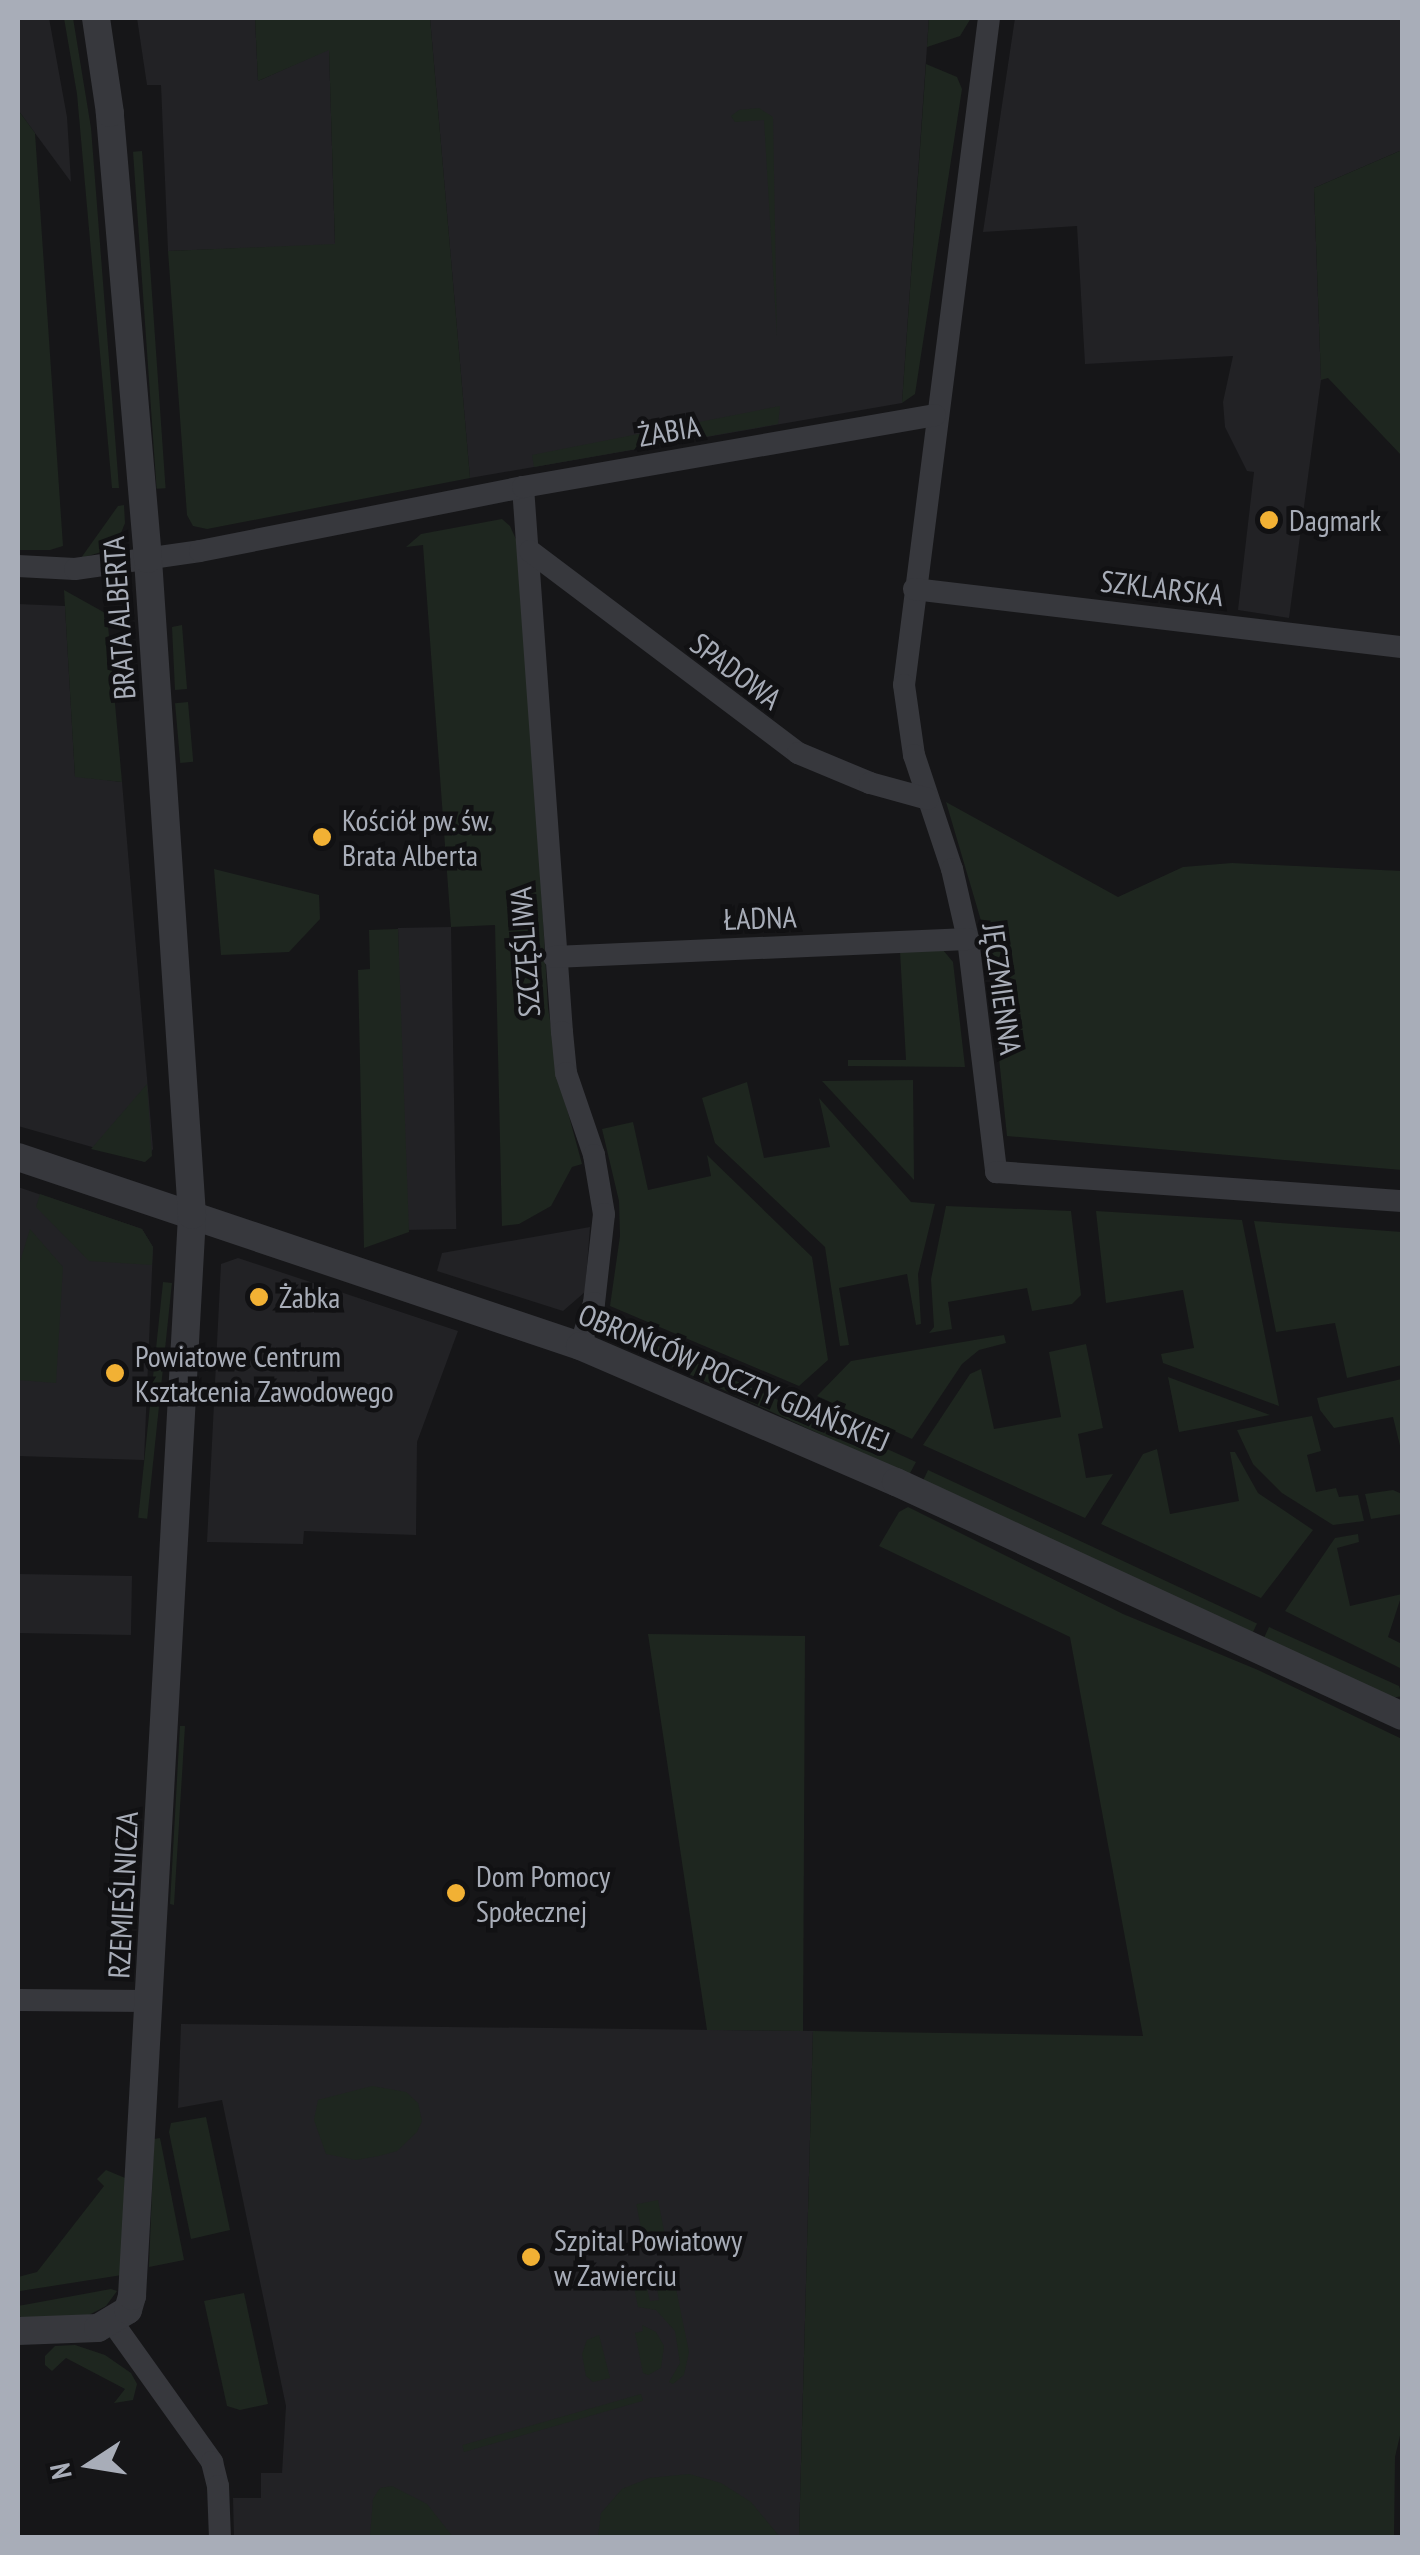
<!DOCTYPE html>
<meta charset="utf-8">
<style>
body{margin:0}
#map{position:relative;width:1420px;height:2555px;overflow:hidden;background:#161618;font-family:"PT Sans Narrow",sans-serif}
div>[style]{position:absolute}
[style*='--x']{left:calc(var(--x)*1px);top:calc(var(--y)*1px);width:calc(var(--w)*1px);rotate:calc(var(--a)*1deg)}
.built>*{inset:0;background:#222225;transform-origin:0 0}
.green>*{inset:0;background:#1e261f;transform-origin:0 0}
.minor>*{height:22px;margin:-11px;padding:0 11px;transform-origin:11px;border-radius:11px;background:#37383d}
.tertiary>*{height:28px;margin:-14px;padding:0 14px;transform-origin:14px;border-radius:14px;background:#37383d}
.dots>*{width:28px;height:28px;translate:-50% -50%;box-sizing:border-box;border:5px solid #111113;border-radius:50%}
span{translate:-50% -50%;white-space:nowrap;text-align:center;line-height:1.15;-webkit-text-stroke:9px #111113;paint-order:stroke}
.street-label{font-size:30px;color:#a8adb8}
.poi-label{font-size:30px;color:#a8adb8}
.left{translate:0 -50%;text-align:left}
.frame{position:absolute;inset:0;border:20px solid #a8adb8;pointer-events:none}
.north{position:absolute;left:40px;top:2415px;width:100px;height:100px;-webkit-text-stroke:8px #111113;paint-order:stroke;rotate:258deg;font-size:28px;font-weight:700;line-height:40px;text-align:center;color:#a8adb8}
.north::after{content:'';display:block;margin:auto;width:35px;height:45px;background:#a8adb8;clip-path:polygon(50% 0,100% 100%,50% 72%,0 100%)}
</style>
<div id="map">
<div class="built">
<div style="clip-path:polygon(18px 18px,49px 18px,67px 117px,71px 182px,18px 110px)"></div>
<div style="clip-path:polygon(137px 18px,255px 18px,258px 81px,329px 49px,335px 245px,168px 251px,161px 85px,147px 85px)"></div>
<div style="clip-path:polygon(430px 18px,929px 18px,902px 403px,470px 478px)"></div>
<div style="clip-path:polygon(1015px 18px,1402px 18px,1402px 150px,1314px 188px,1321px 380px,1289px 618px,1238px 610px,1254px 472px,1247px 471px,1225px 427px,1223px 402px,1233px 356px,1085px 364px,1077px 226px,983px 232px)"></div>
<div style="clip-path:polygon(18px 604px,65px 606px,75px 776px,122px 782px,153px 1149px,145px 1162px,18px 1126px)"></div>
<div style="left:451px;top:927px;width:302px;height:53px;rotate:89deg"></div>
<div style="clip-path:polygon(18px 1187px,142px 1229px,153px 1247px,144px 1460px,18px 1456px)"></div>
<div style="clip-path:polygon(590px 1227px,585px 1292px,563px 1311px,437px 1271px,442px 1253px)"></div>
<div style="clip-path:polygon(238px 1258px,458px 1331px,417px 1442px,416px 1535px,304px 1531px,303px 1544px,207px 1542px,221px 1264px)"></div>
<div style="left:18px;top:1574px;width:114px;height:59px;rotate:1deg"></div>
<div style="clip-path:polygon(181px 2024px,813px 2031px,799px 2537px,234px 2537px,233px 2498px,261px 2498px,261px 2473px,282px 2473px,286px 2406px,222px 2100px,178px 2108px)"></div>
</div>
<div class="green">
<div style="clip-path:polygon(64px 18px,73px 18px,91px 128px,119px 488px,112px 488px,77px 94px)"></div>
<div style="clip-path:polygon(255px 18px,430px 18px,470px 478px,207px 529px,193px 526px,187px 515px,168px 251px,335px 244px,329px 50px,258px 81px)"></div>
<div style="clip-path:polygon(929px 18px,971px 18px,960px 36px,927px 47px)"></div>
<div style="clip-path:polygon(926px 64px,957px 77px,962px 89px,915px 394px,902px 403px)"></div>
<div style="clip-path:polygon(759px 108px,773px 117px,777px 337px,764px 120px,735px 122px,731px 116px,739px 110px)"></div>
<div style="clip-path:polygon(18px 110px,35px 133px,63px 546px,50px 550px,18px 550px)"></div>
<div style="clip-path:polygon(1402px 150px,1402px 456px,1328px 378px,1321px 380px,1314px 188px)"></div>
<div style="left:142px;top:151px;width:338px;height:9px;rotate:86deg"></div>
<div style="clip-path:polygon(780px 406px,778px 424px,534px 467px,532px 455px)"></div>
<div style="clip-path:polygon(124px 505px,125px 523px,115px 548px,81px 558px,118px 506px)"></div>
<div style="clip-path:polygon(502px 519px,510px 526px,519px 546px,524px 575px,548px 1008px,561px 1087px,582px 1164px,572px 1167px,551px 1206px,519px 1224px,502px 1226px,495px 925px,451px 927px,423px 545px,406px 547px,421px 534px)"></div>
<div style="clip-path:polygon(64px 590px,107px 614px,122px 782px,75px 777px)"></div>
<div style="clip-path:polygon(182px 625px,187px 689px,175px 690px,172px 627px)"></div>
<div style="left:188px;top:702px;width:60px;height:13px;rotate:85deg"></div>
<div style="clip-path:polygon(946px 802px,1118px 897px,1183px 867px,1232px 863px,1402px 871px,1402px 1170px,1007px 1136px,987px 941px)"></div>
<div style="clip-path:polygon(214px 869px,319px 895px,320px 919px,289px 952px,221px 955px)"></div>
<div style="clip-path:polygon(398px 929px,409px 1232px,364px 1248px,358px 970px,370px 969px,369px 930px)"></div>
<div style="clip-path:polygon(943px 950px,953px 962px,965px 1067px,848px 1066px,848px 1060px,906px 1060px,900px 951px)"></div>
<div style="clip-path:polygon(913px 1080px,914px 1180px,822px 1081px)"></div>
<div style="clip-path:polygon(747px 1082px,764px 1158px,830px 1147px,819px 1098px,911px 1202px,935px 1204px,918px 1274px,921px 1324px,916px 1325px,907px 1274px,839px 1288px,849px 1345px,840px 1346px,825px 1247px,715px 1143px,702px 1098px)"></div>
<div style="clip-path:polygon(147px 1084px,152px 1156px,145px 1162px,91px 1149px)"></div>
<div style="clip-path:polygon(633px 1122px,648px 1190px,711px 1176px,707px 1155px,812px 1257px,828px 1360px,799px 1386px,610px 1306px,620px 1236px,619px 1201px,602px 1129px)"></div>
<div style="clip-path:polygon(40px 1194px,142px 1229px,153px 1247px,152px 1265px,89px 1261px,36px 1207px)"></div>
<div style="clip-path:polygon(946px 1206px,1071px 1211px,1081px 1295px,1072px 1304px,1032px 1311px,1027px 1288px,948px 1302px,952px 1329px,929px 1333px,934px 1327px,931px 1279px)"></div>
<div style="clip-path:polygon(1096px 1211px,1242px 1220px,1279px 1406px,1163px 1363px,1161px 1354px,1194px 1348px,1183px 1290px,1106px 1303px)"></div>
<div style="clip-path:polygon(1254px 1221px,1402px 1232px,1402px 1365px,1347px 1378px,1335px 1323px,1276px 1332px)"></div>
<div style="clip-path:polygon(30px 1229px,63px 1267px,56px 1383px,18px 1380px,18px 1268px)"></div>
<div style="left:163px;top:1282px;width:9px;height:237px;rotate:6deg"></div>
<div style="clip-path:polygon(603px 1321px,916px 1462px,909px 1475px,608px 1337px)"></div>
<div style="clip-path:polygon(1004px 1335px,1006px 1343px,979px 1350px,962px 1364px,912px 1439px,817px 1396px,851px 1361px)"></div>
<div style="clip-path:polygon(1086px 1344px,1103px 1428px,1078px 1434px,1086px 1478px,1113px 1474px,1085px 1518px,923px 1445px,970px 1374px,981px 1369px,994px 1429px,1061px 1417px,1049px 1352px)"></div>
<div style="clip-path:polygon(1168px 1377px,1270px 1415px,1179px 1432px)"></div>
<div style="clip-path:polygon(1402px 1379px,1402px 1454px,1393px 1417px,1334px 1428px,1320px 1410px,1317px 1398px)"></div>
<div style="clip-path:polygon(1312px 1416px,1321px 1451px,1307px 1455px,1316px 1492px,1336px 1488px,1339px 1497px,1358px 1495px,1364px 1521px,1333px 1525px,1282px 1493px,1253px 1464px,1237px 1430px)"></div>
<div style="clip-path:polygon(1157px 1449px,1170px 1514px,1239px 1501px,1230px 1452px,1235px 1452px,1258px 1493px,1313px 1530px,1261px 1598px,1101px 1524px,1143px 1454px)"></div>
<div style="left:928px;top:1470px;width:363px;height:13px;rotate:25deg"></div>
<div style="clip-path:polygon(1393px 1490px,1402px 1494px,1402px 1514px,1371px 1519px,1365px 1494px)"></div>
<div style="clip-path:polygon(908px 1507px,1123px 1614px,1258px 1670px,1402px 1739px,1402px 2427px,1395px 2457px,1394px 2537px,799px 2537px,813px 2031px,1143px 2036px,1070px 1637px,879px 1546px,899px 1512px)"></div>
<div style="clip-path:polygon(1358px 1534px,1359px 1542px,1337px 1548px,1350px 1606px,1402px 1594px,1388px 1637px,1402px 1644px,1402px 1669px,1285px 1611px,1335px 1538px)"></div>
<div style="clip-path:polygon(1269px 1627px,1399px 1686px,1402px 1696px,1392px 1698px,1263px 1640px)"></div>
<div style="clip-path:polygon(648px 1634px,805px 1636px,803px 2031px,707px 2030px)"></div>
<div style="clip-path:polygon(180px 1726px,185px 1726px,174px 1905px,170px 1904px)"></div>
<div style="clip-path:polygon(372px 2086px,406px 2092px,418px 2103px,422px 2121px,417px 2132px,397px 2151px,379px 2156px,356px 2160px,326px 2154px,314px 2120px,318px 2100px)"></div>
<div style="clip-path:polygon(206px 2117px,230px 2230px,191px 2239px,169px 2132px,171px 2123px)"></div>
<div style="clip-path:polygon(160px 2138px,184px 2260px,149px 2267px,154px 2139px)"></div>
<div style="clip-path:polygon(106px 2170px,125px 2178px,122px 2275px,20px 2291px,18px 2277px,37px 2272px,104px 2186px,97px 2179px)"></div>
<div style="left:658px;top:2200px;width:47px;height:22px;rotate:79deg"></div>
<div style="clip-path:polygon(674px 2279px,689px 2352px,684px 2375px,673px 2384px,669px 2382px,680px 2363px,675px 2331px,656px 2310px,638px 2307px,634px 2287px,646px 2284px,650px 2301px,659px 2300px,656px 2282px)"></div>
<div style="clip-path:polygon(111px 2289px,117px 2291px,106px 2306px,87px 2316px,23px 2319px,18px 2314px,18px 2306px)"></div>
<div style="clip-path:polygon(244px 2293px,268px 2404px,240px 2410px,227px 2406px,204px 2301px)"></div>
<div style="clip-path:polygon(642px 2325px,656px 2332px,664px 2346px,661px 2368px,648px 2375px,643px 2373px,635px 2333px,643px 2331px)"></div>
<div style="clip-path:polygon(599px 2335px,610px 2378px,593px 2382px,586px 2376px,582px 2354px,587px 2340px)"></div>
<div style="clip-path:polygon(75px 2345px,105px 2355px,131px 2373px,137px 2384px,133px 2400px,114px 2403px,125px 2389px,66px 2358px,52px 2371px,45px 2365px,45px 2356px,55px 2346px)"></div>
<div style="left:641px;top:2394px;width:7px;height:186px;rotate:74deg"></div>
<div style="clip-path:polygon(689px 2474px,721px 2483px,751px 2502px,780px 2537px,598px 2537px,601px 2513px,622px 2489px,649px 2478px)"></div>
<div style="clip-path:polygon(392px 2486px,427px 2504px,453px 2537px,370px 2537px,373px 2499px,380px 2488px)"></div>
</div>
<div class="minor">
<div style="--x:989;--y:18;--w:672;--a:97.26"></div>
<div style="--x:904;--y:685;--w:71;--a:81.9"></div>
<div style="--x:914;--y:755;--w:120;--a:71.6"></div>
<div style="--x:952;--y:869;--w:72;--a:77.1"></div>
<div style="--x:968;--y:939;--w:235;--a:83.1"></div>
<div style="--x:996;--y:1172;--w:407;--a:4.1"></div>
<div style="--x:523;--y:487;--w:546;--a:85.91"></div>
<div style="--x:562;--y:1032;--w:41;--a:84.4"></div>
<div style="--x:566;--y:1073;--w:87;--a:71.1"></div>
<div style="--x:594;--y:1155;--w:60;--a:80.4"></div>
<div style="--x:604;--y:1214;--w:90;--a:96.4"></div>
<div style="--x:594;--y:1303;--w:45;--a:108"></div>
<div style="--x:530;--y:551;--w:336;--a:37"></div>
<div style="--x:798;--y:753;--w:78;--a:22.6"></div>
<div style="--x:870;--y:783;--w:60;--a:15.4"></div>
<div style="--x:18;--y:566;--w:57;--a:3"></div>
<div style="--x:75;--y:569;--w:126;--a:-8.2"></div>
<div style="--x:200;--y:551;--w:329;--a:-11.2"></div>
<div style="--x:523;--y:487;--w:418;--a:-9.9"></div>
<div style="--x:914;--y:589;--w:491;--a:6.8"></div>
<div style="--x:554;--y:957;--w:414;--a:-2.5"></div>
<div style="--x:18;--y:2000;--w:132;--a:0.4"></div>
<div style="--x:113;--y:2323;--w:171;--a:54.5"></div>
<div style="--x:212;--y:2462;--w:25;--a:76"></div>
<div style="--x:218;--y:2486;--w:52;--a:87.8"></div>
</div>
<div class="tertiary">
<div style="--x:18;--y:1157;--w:593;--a:18.59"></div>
<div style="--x:580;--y:1346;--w:344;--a:23.3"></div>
<div style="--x:896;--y:1482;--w:557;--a:24.82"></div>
<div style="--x:18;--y:2331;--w:80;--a:-2.1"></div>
<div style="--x:98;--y:2328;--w:35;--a:-31"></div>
<div style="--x:128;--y:2310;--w:15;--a:-74"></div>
<div style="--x:132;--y:2296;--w:1083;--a:-86.82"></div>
<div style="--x:192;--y:1215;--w:657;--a:-93.84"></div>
<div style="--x:148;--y:559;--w:448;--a:-94.9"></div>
<div style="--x:110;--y:113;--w:96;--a:-98.4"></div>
</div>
<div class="dots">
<div style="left:1269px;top:520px;background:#f2b134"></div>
<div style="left:322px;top:837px;background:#f2b134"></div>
<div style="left:259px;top:1297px;background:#f2b134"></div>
<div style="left:115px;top:1373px;background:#f2b134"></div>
<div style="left:456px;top:1893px;background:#f2b134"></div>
<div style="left:531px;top:2257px;background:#f2b134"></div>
</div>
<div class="street-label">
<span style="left:669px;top:431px;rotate:-10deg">ŻABIA</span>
<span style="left:1162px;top:588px;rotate:7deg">SZKLARSKA</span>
<span style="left:119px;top:618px;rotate:-94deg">BRATA ALBERTA</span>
<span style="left:736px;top:671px;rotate:37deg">SPADOWA</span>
<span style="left:760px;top:918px;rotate:-2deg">ŁADNA</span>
<span style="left:525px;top:952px;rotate:-94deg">SZCZĘŚLIWA</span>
<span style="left:1002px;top:989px;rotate:82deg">JĘCZMIENNA</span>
<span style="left:734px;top:1378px;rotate:23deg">OBROŃCÓW POCZTY GDAŃSKIEJ</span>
<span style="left:123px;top:1895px;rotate:-87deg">RZEMIEŚLNICZA</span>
</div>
<div class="poi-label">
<span class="left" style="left:1289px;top:520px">Dagmark</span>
<span class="left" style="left:342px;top:837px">Kościół pw. św.<br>Brata Alberta</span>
<span class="left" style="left:279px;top:1297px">Żabka</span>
<span class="left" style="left:135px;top:1373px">Powiatowe Centrum<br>Kształcenia Zawodowego</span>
<span class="left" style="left:476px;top:1893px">Dom Pomocy<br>Społecznej</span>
<span class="left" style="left:554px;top:2257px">Szpital Powiatowy<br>w Zawierciu</span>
</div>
<div class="frame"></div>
<div class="north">N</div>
</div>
